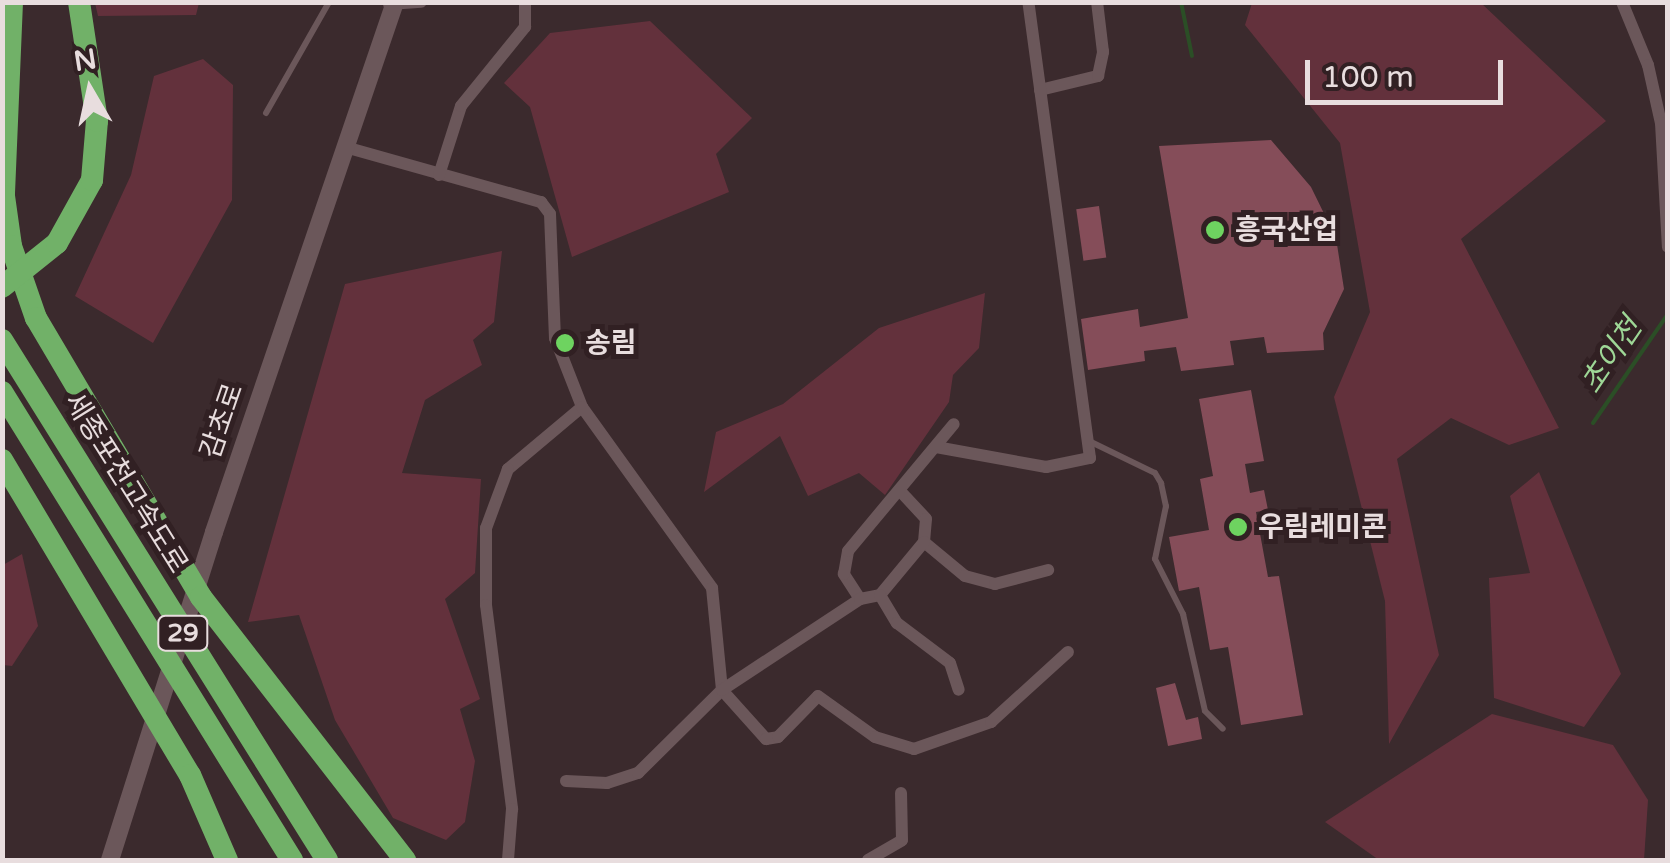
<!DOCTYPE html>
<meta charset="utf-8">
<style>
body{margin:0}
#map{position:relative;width:1670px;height:863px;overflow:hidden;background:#3b2a2d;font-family:"Varela Round","Noto Sans KR",sans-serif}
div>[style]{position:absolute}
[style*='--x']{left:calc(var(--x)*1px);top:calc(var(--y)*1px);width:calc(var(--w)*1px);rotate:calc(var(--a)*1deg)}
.green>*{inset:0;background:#63313c}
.stream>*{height:4px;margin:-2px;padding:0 2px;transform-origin:2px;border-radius:2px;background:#2b4e26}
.building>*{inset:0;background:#854d59;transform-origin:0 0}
.service>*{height:6px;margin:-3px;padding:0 3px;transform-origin:3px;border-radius:3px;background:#6b575a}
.minor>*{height:12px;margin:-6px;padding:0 6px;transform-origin:6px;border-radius:6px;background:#6b575a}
.secondary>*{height:18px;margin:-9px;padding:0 9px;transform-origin:9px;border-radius:9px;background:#6b575a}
.motorway>*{height:22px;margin:-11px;padding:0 11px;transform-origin:11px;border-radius:11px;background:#71b168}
.dots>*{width:28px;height:28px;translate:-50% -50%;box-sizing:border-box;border:5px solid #312023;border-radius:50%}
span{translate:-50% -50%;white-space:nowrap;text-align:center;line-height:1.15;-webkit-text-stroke:10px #312023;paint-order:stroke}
.shield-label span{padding:2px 8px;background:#312023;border:2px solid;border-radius:8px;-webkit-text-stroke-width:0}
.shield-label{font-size:25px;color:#e8ddde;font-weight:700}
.poi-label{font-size:28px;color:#e8ddde;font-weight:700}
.left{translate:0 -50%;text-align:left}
.street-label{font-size:28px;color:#e8ddde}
.water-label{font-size:30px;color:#9ed796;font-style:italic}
.frame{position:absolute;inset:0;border:5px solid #e8ddde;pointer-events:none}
.north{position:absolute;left:40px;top:40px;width:100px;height:100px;-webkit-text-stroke:8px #312023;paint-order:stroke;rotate:351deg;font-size:28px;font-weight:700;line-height:40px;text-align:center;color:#e8ddde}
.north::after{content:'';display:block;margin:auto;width:35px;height:45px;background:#e8ddde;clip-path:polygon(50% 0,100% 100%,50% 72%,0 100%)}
.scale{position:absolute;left:1305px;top:60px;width:198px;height:45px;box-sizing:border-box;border:5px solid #e8ddde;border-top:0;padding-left:12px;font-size:30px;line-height:35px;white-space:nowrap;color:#e8ddde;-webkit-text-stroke:8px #312023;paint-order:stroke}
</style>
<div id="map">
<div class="green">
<div style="clip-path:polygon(95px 3px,95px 2px,199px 3px,196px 15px,98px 16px)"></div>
<div style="clip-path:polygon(1252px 3px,1481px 3px,1606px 121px,1461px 239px,1559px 428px,1509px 445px,1451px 418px,1397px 459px,1439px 655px,1389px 744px,1385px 601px,1334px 397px,1370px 312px,1340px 143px,1245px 25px)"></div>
<div style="clip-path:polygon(650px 21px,752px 118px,716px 154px,729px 192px,572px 257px,530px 107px,504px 83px,550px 33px)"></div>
<div style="clip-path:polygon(203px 59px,233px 85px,232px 200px,153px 343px,75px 296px,131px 175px,154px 76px)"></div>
<div style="clip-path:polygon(502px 251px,494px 322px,473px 340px,482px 365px,425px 400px,402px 473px,481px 479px,475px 573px,445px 599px,480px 699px,460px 709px,475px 761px,465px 822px,446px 840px,393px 818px,335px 720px,299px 615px,248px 622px,345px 284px)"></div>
<div style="clip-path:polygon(985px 293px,979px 348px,953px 375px,949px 402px,885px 495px,859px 473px,808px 496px,780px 436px,704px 492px,716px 432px,783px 404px,879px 328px)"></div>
<div style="clip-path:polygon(1539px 472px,1621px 674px,1584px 727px,1494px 698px,1489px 578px,1530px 573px,1510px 496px)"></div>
<div style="clip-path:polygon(22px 554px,38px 626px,12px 666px,3px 665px,3px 565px)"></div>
<div style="clip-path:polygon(1492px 714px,1613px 745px,1648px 800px,1644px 860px,1379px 860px,1325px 822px)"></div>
</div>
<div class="stream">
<div style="--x:1181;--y:2;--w:55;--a:78.5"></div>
<div style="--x:1593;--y:423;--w:132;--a:-55.5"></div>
</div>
<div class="building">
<div style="clip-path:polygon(1271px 140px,1311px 187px,1336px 238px,1344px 289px,1323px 333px,1324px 350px,1267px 353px,1264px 337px,1230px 341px,1234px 365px,1181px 371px,1176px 347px,1144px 351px,1145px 361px,1088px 370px,1081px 319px,1138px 309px,1140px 327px,1188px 318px,1159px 146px)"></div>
<div style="left:1099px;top:206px;width:52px;height:23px;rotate:82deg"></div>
<div style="clip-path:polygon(1251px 390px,1264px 461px,1245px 464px,1250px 493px,1264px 490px,1268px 510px,1256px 512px,1268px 577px,1279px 576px,1303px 715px,1241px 725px,1228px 647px,1210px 650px,1199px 587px,1179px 591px,1169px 537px,1209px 530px,1200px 479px,1213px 476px,1199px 399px)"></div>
<div style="clip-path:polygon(1175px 683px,1186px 720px,1198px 717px,1202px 739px,1168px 746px,1156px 688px)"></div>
</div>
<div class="service">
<div style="--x:266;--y:113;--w:128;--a:-60.4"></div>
<div style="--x:1089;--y:441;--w:73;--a:25.9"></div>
<div style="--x:1155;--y:473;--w:12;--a:59"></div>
<div style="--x:1161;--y:483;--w:24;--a:78"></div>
<div style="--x:1166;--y:506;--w:54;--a:101.7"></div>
<div style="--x:1155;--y:559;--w:62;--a:63"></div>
<div style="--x:1183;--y:614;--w:99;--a:77.2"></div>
<div style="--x:1205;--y:711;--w:25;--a:45"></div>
</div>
<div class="minor">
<div style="--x:1622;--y:2;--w:68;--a:67.6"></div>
<div style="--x:1648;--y:65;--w:59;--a:77.4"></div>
<div style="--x:1661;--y:123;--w:124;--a:86.8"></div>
<div style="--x:389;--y:4;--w:32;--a:-4"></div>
<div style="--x:1040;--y:90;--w:60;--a:-13.6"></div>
<div style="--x:1098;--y:76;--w:25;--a:-78"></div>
<div style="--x:1103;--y:52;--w:50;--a:-96.8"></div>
<div style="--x:345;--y:147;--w:204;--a:15.7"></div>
<div style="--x:541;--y:202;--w:15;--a:53"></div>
<div style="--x:550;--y:214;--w:124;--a:87.7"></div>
<div style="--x:555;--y:338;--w:74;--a:68.6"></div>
<div style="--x:582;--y:407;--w:97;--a:140"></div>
<div style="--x:508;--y:469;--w:63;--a:110.4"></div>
<div style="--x:486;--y:528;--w:77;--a:90"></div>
<div style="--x:486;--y:605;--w:206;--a:82.7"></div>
<div style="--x:512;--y:809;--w:51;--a:94.5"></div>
<div style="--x:439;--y:175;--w:72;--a:-72.3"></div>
<div style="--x:461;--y:106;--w:102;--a:-51"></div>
<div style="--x:525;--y:27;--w:25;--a:-90"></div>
<div style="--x:582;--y:407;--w:223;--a:54.3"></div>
<div style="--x:712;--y:588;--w:102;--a:84.4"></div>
<div style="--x:722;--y:690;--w:66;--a:48.1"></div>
<div style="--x:766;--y:739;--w:12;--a:-9"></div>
<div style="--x:778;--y:737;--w:57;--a:-45.7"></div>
<div style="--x:818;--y:696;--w:70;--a:35.7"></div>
<div style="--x:875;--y:737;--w:41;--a:17.1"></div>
<div style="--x:914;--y:749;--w:82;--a:-19.3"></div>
<div style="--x:991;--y:722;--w:104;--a:-42.3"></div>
<div style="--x:936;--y:447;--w:112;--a:10.3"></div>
<div style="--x:1046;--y:467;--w:45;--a:-11.6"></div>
<div style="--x:1090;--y:458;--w:460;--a:-97.7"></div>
<div style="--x:902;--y:493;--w:35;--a:47"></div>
<div style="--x:926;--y:519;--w:23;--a:95"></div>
<div style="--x:924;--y:542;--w:53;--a:39.7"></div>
<div style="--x:965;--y:576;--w:31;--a:15"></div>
<div style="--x:995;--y:584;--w:55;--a:-14.8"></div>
<div style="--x:880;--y:595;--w:69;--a:-50.3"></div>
<div style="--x:860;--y:599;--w:30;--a:-123"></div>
<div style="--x:844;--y:574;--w:23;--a:-80"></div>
<div style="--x:848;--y:551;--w:165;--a:-50.2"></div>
<div style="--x:566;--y:781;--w:41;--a:2.8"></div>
<div style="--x:607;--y:783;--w:33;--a:-18"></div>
<div style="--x:638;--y:773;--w:118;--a:-44.7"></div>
<div style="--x:722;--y:690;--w:165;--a:-33.4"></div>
<div style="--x:860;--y:599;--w:20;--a:-11"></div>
<div style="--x:880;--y:595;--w:33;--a:59"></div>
<div style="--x:897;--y:623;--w:66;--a:37"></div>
<div style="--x:950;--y:663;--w:28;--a:72"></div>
<div style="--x:868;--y:860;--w:39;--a:-30"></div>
<div style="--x:902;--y:840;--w:47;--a:-91.2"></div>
</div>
<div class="secondary">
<div style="--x:110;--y:860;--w:344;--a:-72.4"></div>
<div style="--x:214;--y:532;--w:560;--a:-71.14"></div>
</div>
<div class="motorway">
<div style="--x:12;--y:2;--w:194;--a:92.4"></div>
<div style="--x:4;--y:196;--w:50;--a:82"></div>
<div style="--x:11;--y:246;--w:76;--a:70.9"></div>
<div style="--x:36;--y:318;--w:324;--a:59.4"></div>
<div style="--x:201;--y:597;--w:333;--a:52.2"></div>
<div style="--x:2;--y:287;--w:70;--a:-38.7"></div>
<div style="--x:57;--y:243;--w:72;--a:-60.9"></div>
<div style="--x:92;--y:180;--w:59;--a:-85.2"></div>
<div style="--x:97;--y:121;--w:120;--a:-98.6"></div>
<div style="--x:2;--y:340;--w:613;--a:57.99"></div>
<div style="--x:2;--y:392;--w:551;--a:58.22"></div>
<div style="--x:2;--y:460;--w:367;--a:59.2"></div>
<div style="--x:190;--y:775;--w:93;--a:66.5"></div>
</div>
<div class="dots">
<div style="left:1215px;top:230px;background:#6ed360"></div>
<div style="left:565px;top:343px;background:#6ed360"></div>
<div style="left:1238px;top:527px;background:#6ed360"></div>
</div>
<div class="shield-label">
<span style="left:183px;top:633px">29</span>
</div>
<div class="poi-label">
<span class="left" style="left:1235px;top:230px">흥국산업</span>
<span class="left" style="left:585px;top:343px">송림</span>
<span class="left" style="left:1258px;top:527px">우림레미콘</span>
</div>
<div class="street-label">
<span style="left:222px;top:421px;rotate:-71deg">감초로</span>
<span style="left:126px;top:483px;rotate:58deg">세종포천고속도로</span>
</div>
<div class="water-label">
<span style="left:1612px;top:356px;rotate:-56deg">초이천</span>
</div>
<div class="frame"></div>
<div class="north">N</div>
<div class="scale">100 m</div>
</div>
